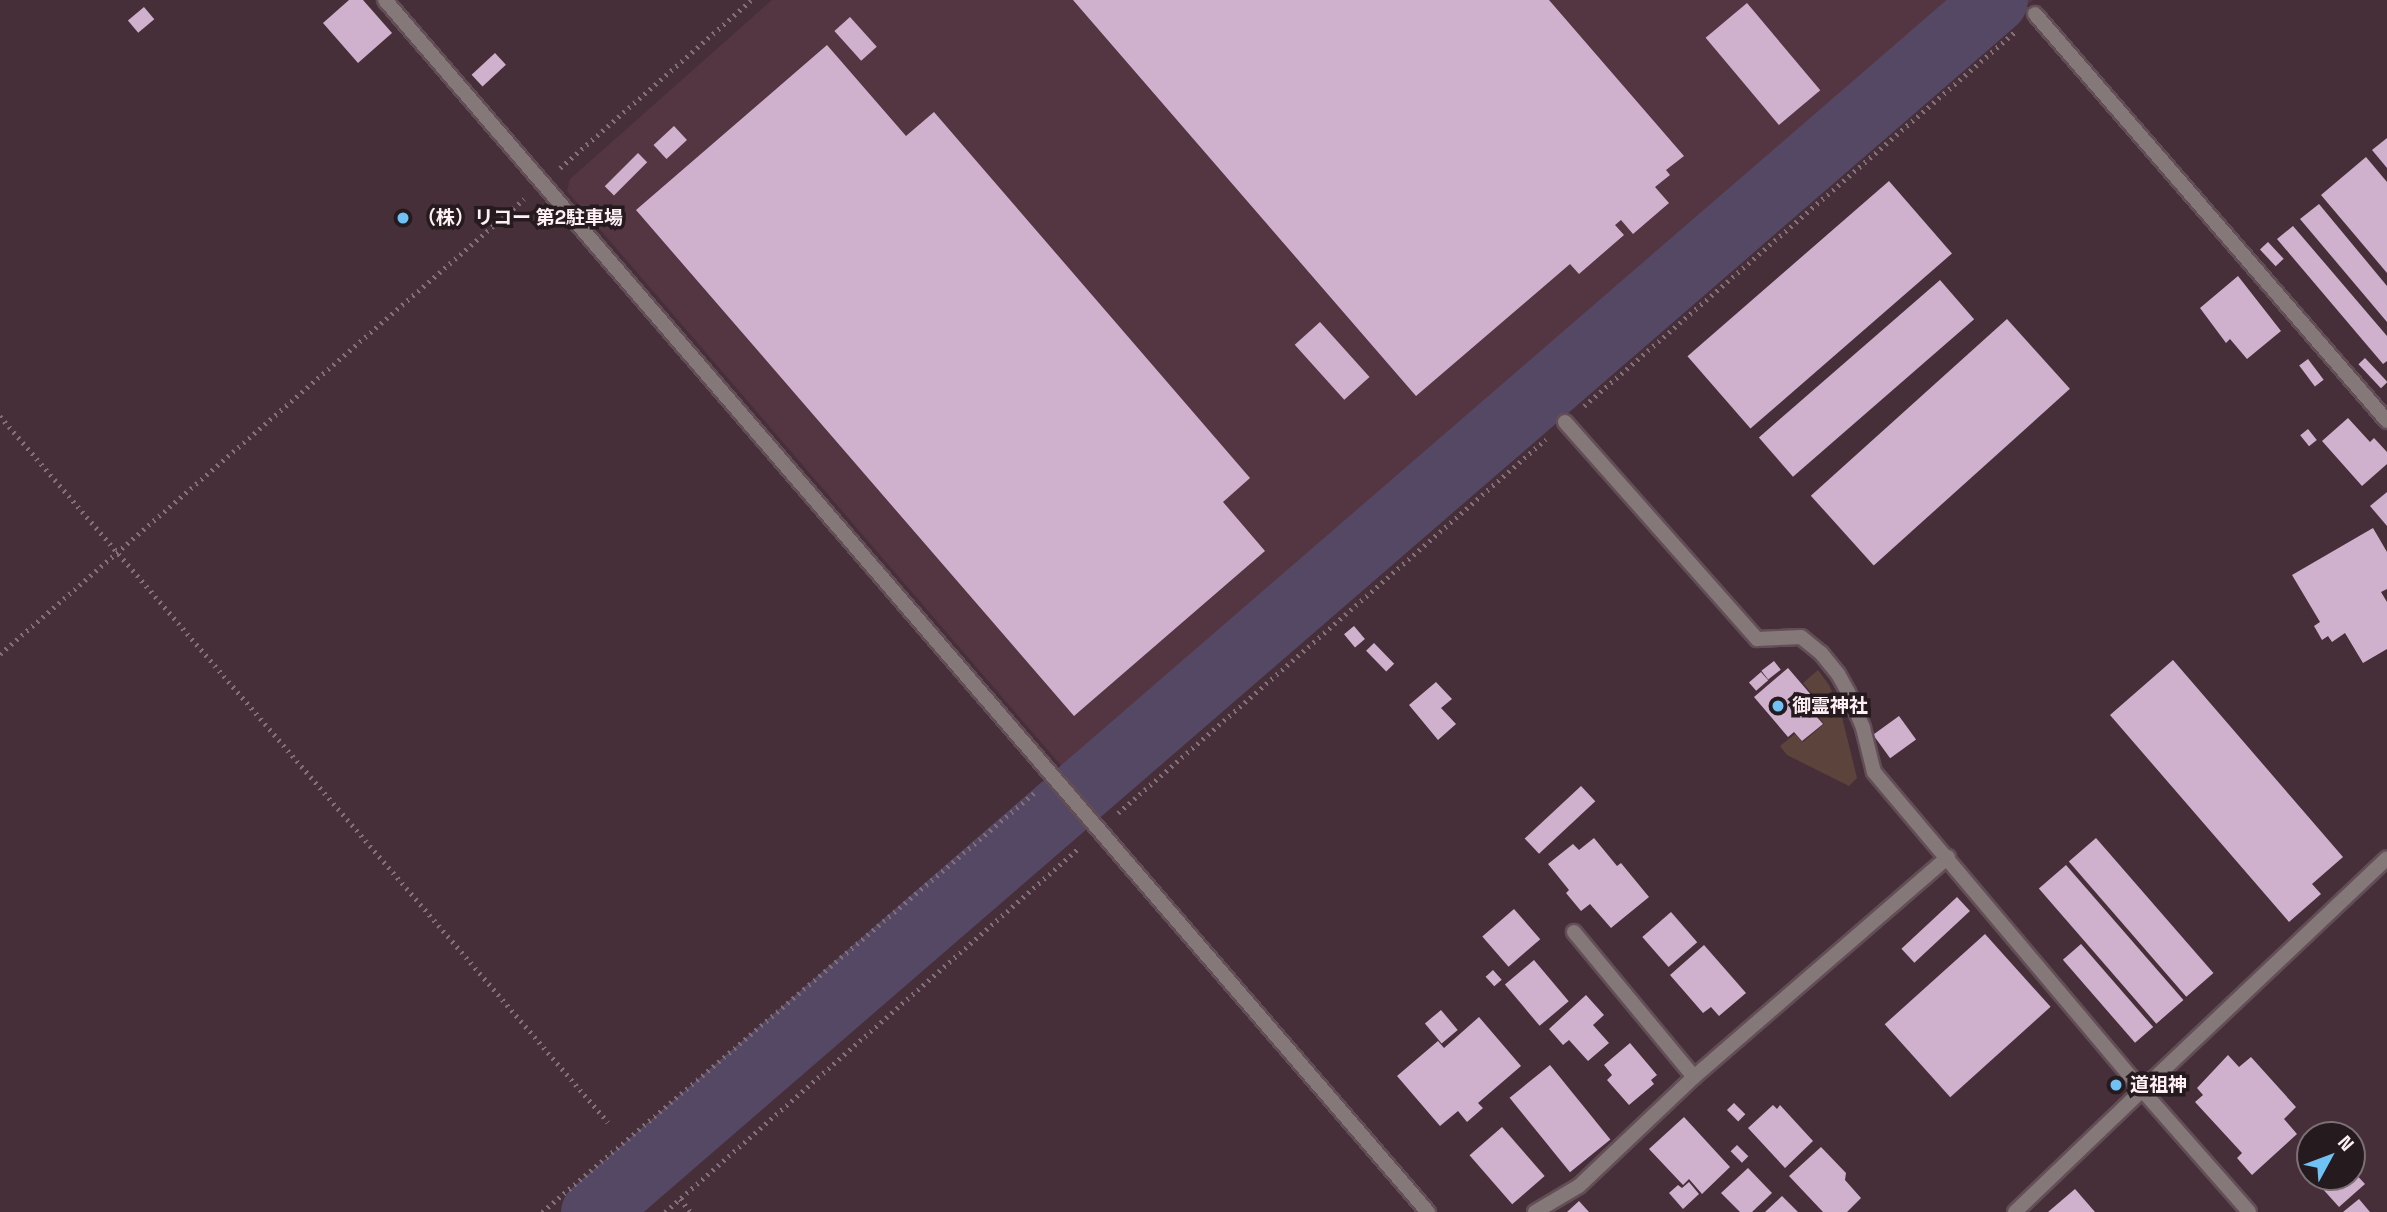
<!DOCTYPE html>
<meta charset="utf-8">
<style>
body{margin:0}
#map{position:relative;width:2387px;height:1212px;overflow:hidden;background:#462f39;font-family:"Space Grotesk","Noto Sans JP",sans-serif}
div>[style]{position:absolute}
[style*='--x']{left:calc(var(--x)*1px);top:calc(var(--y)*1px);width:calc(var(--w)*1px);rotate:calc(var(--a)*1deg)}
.built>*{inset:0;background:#543643}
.green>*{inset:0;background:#5c443d}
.river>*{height:65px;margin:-32.5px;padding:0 32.5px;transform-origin:32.5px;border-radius:32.5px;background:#554865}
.building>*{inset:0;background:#cfb1cd;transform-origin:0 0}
.path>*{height:4.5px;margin-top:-2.25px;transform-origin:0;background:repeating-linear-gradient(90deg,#836f77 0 2px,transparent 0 7px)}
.roads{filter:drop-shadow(2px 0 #634e57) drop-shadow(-2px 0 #634e57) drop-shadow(0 2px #634e57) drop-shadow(0 -2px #634e57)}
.service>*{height:14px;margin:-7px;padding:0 7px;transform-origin:7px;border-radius:7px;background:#857879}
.minor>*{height:14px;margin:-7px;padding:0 7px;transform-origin:7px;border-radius:7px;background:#857879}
.dots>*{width:19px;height:19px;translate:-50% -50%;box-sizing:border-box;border:4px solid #251b1f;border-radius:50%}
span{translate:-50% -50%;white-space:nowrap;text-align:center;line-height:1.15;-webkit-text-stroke:7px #251b1f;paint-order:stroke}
.poi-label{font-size:19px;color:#feeff5;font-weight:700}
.left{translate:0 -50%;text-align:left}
.north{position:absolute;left:2296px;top:1121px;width:70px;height:70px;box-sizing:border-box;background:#251b1f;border:2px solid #7c7075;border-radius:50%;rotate:49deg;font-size:19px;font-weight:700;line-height:28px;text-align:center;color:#feeff5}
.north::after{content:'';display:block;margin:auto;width:24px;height:32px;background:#70c2f4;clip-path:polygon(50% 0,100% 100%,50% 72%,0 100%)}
</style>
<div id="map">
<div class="built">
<div style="clip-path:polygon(772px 0,2033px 0,1101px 812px,567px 191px,570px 179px)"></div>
</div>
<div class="green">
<div style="clip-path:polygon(1818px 670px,1829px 685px,1841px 713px,1857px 778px,1849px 786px,1787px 755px,1780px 746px,1795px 734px,1803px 742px,1824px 724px,1818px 716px,1825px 709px,1803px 683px)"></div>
</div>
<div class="river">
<div style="--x:593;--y:1212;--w:1853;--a:-40.84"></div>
</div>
<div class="building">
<div style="clip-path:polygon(349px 0,363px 0,392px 33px,358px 63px,323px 23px)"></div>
<div style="clip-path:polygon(1073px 0,1549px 0,1684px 156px,1666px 170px,1670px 175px,1655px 187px,1669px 203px,1633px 234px,1621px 220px,1615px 225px,1624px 235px,1579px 274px,1570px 264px,1416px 396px)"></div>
<div style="left:1747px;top:3px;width:114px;height:54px;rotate:50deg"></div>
<div style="left:144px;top:7px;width:16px;height:21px;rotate:50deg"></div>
<div style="left:850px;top:17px;width:40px;height:21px;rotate:48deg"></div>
<div style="clip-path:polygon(827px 45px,906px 136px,934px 112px,1250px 478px,1223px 502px,1265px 551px,1074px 716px,636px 210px)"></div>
<div style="left:495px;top:53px;width:16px;height:32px;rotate:47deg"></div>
<div style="left:674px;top:126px;width:19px;height:28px;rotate:47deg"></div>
<div style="clip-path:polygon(2387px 138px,2387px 168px,2372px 150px)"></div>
<div style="left:638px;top:153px;width:13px;height:47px;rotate:45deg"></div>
<div style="clip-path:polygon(2366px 157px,2387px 182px,2387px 273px,2321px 195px)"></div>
<div style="left:1889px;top:181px;width:96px;height:267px;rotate:49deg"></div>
<div style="clip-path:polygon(2319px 204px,2387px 286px,2387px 322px,2300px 219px)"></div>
<div style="clip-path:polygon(2293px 226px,2387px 336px,2387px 361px,2383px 364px,2277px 239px)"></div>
<div style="left:2268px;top:242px;width:23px;height:11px;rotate:47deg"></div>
<div style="clip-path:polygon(2238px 276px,2281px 331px,2247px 359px,2230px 339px,2226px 343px,2200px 308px)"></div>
<div style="left:1940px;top:280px;width:52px;height:240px;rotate:49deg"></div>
<div style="left:2007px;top:319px;width:94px;height:264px;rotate:48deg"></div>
<div style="left:1320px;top:322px;width:74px;height:34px;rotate:48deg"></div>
<div style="left:2365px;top:358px;width:33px;height:9px;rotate:47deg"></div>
<div style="left:2308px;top:359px;width:26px;height:11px;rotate:53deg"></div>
<div style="clip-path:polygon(2348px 418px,2370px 442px,2374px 438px,2387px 452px,2387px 464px,2362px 486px,2322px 441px)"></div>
<div style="left:2308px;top:429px;width:14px;height:10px;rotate:51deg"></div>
<div style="clip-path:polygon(2387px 492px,2387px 526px,2370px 506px)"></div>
<div style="clip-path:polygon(2373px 528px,2387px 552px,2387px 589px,2381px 592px,2387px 602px,2387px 649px,2363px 663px,2345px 633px,2332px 642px,2328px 636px,2322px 640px,2314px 626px,2320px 622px,2292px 575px)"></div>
<div style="left:1354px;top:626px;width:17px;height:13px;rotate:50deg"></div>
<div style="left:1374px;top:643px;width:29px;height:11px;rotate:46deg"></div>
<div style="clip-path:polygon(2173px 660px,2343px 857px,2312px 884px,2321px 894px,2289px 922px,2110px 715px)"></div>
<div style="left:1774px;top:661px;width:11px;height:16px;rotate:52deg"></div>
<div style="clip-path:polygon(1788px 668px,1824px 710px,1816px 716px,1823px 724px,1802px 741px,1794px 732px,1788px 737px,1754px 697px)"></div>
<div style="left:1761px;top:672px;width:11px;height:16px;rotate:49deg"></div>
<div style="clip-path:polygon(1436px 682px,1452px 699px,1441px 708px,1456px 724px,1438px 740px,1409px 705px)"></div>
<div style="left:1899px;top:716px;width:29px;height:32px;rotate:54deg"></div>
<div style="left:1581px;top:786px;width:21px;height:77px;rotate:47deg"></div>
<div style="clip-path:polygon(1594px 838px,1617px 866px,1621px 863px,1649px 897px,1611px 928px,1590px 904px,1581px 911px,1566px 893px,1569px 890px,1548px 864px,1573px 844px,1579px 850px)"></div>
<div style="left:2096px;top:838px;width:179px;height:36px;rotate:49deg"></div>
<div style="left:2066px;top:865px;width:179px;height:36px;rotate:49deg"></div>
<div style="left:1957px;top:897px;width:19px;height:76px;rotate:47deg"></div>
<div style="left:1514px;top:909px;width:40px;height:42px;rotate:49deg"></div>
<div style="left:1671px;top:912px;width:40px;height:38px;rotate:49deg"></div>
<div style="left:1985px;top:934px;width:98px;height:135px;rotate:48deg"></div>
<div style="left:2081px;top:944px;width:110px;height:24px;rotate:49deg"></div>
<div style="clip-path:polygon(1704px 945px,1746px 993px,1719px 1016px,1711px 1007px,1703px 1013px,1670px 975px)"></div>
<div style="left:1534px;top:960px;width:54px;height:38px;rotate:50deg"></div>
<div style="left:1493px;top:970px;width:13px;height:10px;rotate:48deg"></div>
<div style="clip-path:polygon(1586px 995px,1604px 1015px,1593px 1025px,1609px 1043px,1588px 1061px,1569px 1040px,1563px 1045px,1549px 1029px)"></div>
<div style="left:1441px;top:1010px;width:26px;height:21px;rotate:50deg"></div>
<div style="clip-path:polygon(1479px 1017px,1521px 1066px,1478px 1103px,1483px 1108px,1467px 1122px,1458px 1111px,1440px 1126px,1397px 1076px,1438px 1041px,1444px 1048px)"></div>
<div style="clip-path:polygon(1630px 1043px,1657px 1075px,1651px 1080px,1654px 1084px,1629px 1105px,1607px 1080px,1612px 1075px,1604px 1065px)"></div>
<div style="clip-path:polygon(2228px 1055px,2239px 1067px,2251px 1057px,2296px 1107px,2284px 1119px,2297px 1134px,2252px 1175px,2237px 1158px,2242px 1153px,2195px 1102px,2203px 1095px,2197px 1088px)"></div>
<div style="left:1550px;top:1065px;width:96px;height:52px;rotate:51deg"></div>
<div style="left:1734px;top:1103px;width:16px;height:10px;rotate:45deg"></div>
<div style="clip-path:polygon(1773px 1105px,1777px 1109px,1780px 1105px,1813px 1141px,1785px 1168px,1748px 1128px)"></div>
<div style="clip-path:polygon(1684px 1117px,1730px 1167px,1702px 1194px,1689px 1179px,1683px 1185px,1649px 1149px)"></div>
<div style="left:1502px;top:1127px;width:65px;height:43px;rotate:49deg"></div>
<div style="left:1737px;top:1145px;width:16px;height:9px;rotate:45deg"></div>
<div style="clip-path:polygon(1821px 1147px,1846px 1173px,1845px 1180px,1861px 1198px,1847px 1212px,1823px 1212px,1789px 1176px)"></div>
<div style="clip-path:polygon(1748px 1168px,1772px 1193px,1752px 1212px,1740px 1212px,1721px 1193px)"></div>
<div style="clip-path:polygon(2352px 1170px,2365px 1184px,2339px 1207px,2312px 1177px,2352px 1177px)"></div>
<div style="clip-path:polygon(1689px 1182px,1699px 1194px,1683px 1209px,1669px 1193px,1678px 1185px,1682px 1188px)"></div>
<div style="clip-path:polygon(2075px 1189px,2095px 1212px,2048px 1212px)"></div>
<div style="clip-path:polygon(1782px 1196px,1798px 1212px,1765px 1212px)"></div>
<div style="clip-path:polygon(2359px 1199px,2370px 1212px,2343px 1212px)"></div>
<div style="clip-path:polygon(1579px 1201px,1589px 1212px,1567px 1212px)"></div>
</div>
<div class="path">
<div style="--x:560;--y:168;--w:254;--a:-41.3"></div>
<div style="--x:1584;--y:406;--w:573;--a:-40.97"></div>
<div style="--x:0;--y:416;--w:932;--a:49.27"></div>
<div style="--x:0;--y:654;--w:694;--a:-40.97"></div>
<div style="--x:1118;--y:813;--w:568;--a:-41.15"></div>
<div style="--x:680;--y:1199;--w:17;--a:50"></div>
<div style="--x:542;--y:1212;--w:646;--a:-40.42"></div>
<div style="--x:665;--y:1212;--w:553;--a:-41.33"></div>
</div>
<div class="roads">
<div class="service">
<div style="--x:1574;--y:932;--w:188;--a:50.4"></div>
</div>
<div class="minor">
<div style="--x:385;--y:0;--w:1599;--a:49.29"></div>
<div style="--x:2035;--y:14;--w:538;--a:49.14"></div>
<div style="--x:1565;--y:422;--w:290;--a:48.5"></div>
<div style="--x:1757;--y:639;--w:44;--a:-2.6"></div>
<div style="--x:1801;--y:637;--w:26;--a:39"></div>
<div style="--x:1821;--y:653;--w:27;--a:51"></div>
<div style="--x:1838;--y:674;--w:21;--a:61"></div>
<div style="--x:1848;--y:692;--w:39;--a:67"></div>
<div style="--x:1863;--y:728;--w:45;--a:76"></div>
<div style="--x:1874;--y:772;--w:416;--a:49.9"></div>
<div style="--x:2142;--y:1090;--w:337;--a:-43.4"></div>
<div style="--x:1535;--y:1212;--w:51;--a:-30.6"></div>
<div style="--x:1579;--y:1186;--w:158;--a:-43.5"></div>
<div style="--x:1694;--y:1077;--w:336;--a:-40.9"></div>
<div style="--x:2015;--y:1212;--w:176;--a:-43.8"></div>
<div style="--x:2142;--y:1090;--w:162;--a:48.7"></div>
</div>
</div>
<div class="dots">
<div style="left:403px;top:218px;background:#70c2f4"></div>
<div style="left:1778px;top:706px;background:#70c2f4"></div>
<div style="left:2116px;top:1085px;background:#70c2f4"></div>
</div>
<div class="poi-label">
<span class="left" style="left:417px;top:218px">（株）リコー 第2駐車場</span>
<span class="left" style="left:1792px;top:706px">御霊神社</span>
<span class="left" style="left:2130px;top:1085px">道祖神</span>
</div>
<div class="north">N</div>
</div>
